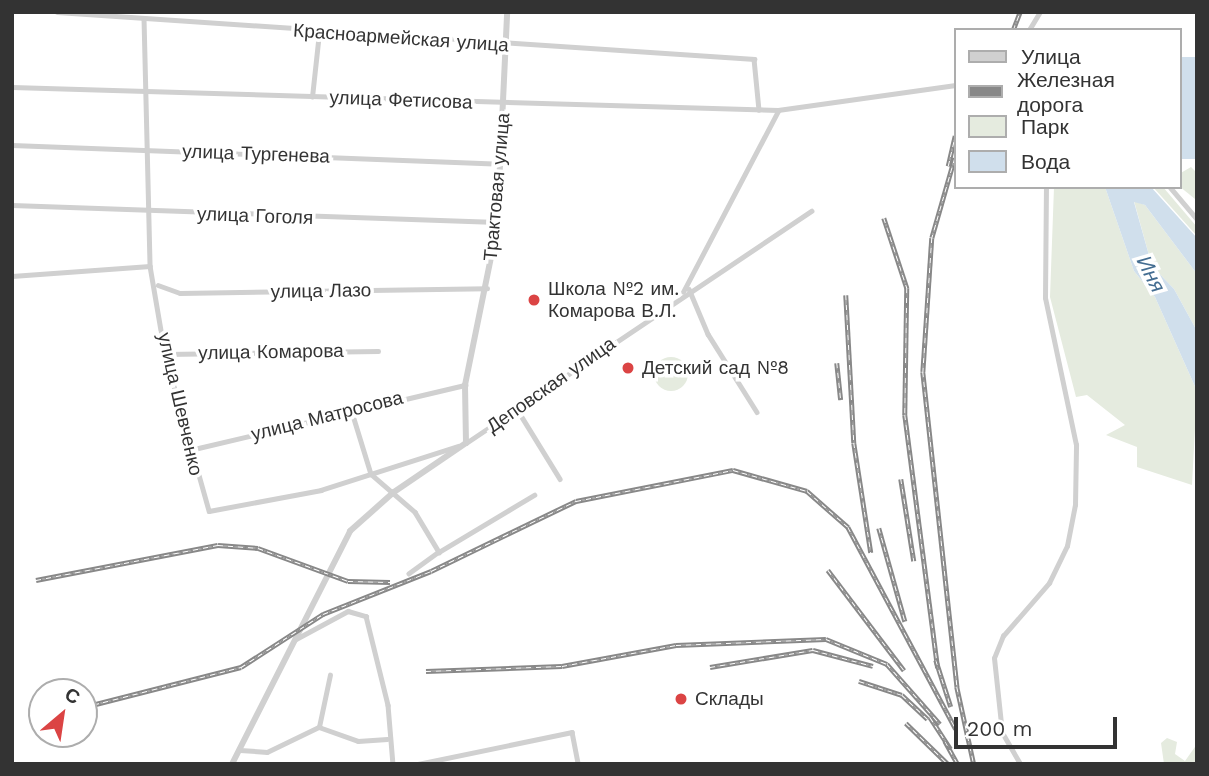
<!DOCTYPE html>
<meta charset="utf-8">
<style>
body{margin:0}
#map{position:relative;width:1209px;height:776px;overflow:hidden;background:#fff;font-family:"Work Sans",sans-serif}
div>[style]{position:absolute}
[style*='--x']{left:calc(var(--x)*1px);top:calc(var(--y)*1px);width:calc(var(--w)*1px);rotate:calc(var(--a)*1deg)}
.green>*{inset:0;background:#e5ebdf}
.round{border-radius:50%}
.water>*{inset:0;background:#d0dfec;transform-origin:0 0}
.minor>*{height:4.5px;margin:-2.25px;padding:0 2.25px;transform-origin:2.25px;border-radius:2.25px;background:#d0d0d0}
.tertiary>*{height:6px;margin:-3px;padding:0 3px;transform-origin:3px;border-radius:3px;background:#d0d0d0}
.rail>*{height:4.5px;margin-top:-2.25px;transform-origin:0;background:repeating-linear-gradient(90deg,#fff 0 5px,#888 0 10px);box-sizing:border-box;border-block:2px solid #888}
.dots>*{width:19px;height:19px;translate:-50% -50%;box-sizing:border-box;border:4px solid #fff;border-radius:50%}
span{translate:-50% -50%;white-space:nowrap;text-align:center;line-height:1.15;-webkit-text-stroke:7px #fff;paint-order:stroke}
.street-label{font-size:19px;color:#333}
.poi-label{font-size:19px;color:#333}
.left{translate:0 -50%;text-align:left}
.water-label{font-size:21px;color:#446d91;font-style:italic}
.frame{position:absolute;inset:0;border:14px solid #333;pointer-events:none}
.legend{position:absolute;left:954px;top:28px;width:228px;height:161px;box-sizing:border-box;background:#fff;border:2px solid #adadad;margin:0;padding:9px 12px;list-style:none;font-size:21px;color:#333}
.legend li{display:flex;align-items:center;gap:14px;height:35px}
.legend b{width:35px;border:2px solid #adadad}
.north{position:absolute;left:28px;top:678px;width:70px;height:70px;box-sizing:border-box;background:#fff;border:2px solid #adadad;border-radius:50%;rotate:29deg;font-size:19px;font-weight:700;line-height:28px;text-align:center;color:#333}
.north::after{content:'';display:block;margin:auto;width:24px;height:32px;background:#db4444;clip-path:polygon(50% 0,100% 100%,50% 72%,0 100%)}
.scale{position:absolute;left:954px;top:717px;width:163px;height:32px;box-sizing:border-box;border:4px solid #333;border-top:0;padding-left:9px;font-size:21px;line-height:24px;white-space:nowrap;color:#333;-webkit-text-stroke:5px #fff;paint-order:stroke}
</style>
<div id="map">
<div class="green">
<div style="clip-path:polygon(1191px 167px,1197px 173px,1195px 199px,1179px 186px,1179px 174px)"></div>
<div style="clip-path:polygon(1054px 187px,1105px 187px,1134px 271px,1155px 297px,1197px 391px,1192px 485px,1137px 467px,1137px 447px,1106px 435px,1125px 425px,1087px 395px,1076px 397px,1050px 297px)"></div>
<div style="clip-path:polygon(1153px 187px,1163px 187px,1197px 227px,1197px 236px)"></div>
<div style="clip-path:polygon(1134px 201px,1145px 205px,1197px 274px,1197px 331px,1174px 289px,1152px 266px)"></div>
<div class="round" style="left:654px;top:357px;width:34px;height:34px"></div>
<div style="clip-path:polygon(1167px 738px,1177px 742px,1175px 754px,1185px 761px,1197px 744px,1197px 764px,1164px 764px,1161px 743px)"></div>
</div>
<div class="water">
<div style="left:1179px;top:57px;width:18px;height:102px"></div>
<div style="clip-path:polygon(1105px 187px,1151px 187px,1197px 238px,1197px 274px,1145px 205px,1134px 202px,1152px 266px,1174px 289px,1197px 331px,1197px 391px,1155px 297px,1134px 271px)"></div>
</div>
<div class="minor">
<div style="--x:57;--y:12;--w:699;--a:3.86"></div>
<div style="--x:754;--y:59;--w:51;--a:84.4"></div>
<div style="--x:144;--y:18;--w:248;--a:88.6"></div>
<div style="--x:1029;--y:30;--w:21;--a:-59"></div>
<div style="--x:12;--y:87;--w:766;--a:1.72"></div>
<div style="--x:778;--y:110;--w:179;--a:-8"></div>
<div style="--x:312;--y:97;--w:64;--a:-83.8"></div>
<div style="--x:12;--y:145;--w:488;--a:2.2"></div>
<div style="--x:1170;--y:187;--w:42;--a:49.8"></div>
<div style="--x:12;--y:205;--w:485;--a:2"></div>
<div style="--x:12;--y:276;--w:138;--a:-4.1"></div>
<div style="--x:150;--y:266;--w:89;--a:80.3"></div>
<div style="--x:165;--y:354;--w:163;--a:74.3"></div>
<div style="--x:209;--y:511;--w:114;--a:-10.6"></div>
<div style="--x:321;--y:490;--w:144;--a:-17.8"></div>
<div style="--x:158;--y:285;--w:23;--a:20"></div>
<div style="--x:180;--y:293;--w:307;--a:-0.9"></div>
<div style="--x:689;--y:289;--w:49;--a:67.1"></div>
<div style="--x:708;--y:334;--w:92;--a:57.9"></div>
<div style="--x:683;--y:292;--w:204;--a:-62.3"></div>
<div style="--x:165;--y:354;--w:213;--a:-0.8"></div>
<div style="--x:351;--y:409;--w:68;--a:72.9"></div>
<div style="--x:371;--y:474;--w:58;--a:40.8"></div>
<div style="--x:415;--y:512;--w:47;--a:59"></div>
<div style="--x:439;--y:552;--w:37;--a:144"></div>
<div style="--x:517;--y:409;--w:82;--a:58.4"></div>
<div style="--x:466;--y:443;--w:416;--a:-33.9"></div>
<div style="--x:190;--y:450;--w:283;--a:-13.3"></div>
<div style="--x:439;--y:552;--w:111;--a:-31"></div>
<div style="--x:296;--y:639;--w:59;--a:-28.3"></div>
<div style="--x:348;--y:611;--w:19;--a:16"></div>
<div style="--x:366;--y:616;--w:92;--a:76.1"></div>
<div style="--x:388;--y:705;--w:59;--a:85.2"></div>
<div style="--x:319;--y:727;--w:53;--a:-78.1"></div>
<div style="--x:240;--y:750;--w:27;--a:4"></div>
<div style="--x:267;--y:752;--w:58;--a:-25.7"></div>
<div style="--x:319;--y:727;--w:41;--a:19.7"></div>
<div style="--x:358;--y:741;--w:29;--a:-4"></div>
<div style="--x:418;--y:764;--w:157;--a:-11.7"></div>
<div style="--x:572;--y:732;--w:33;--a:79"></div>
<div style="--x:839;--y:764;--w:14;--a:0"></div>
<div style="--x:1020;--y:764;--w:36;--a:-120"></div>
<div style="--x:1002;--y:733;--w:75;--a:-96.1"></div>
<div style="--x:994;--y:658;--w:24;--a:-68"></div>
<div style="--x:1003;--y:636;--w:70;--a:-49"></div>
<div style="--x:1049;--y:583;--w:41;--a:-64.1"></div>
<div style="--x:1067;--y:546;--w:42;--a:-79"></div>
<div style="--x:1075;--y:505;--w:60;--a:-89"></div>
<div style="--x:1076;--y:445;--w:150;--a:-101.9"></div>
<div style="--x:1045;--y:298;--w:111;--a:-89.5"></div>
</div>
<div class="tertiary">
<div style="--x:232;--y:764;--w:261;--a:-63.1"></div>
<div style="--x:350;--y:531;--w:59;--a:-41.6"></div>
<div style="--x:394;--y:492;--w:87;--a:-34.2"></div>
<div style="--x:466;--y:443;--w:58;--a:-91"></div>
<div style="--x:465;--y:385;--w:160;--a:-78.5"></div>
<div style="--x:497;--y:228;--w:216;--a:-87.3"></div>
</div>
<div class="rail">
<div style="--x:1013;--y:30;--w:19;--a:-69"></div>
<div style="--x:955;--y:158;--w:83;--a:106"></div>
<div style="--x:932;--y:238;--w:134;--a:93.8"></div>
<div style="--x:923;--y:372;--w:317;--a:83.8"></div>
<div style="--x:957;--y:687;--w:79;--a:77.6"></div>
<div style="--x:948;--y:166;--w:31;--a:-77"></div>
<div style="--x:884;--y:218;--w:74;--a:71.8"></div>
<div style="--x:907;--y:288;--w:127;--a:90.9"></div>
<div style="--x:905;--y:415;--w:255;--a:82.6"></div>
<div style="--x:846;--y:295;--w:148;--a:86.9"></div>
<div style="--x:854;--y:443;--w:111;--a:81.2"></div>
<div style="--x:837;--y:363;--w:37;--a:84"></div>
<div style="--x:901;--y:479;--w:83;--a:81"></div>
<div style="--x:879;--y:528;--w:97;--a:74.4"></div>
<div style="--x:828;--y:570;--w:126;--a:52.8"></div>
<div style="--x:36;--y:580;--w:185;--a:-10.9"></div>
<div style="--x:218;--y:545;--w:40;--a:4.3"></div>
<div style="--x:258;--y:548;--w:96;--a:20.1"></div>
<div style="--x:348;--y:581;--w:42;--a:1.4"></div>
<div style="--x:936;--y:660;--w:49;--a:72.3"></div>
<div style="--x:710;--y:667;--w:104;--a:-9.4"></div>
<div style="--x:813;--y:650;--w:62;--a:14.9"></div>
<div style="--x:426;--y:671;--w:136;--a:-2.1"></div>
<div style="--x:562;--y:666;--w:116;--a:-10.4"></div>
<div style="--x:676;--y:645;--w:150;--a:-2.3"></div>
<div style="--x:826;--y:639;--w:66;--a:22.3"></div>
<div style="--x:887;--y:664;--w:80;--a:48.5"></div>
<div style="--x:859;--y:681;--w:45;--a:18"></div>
<div style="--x:902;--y:695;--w:35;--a:43"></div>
<div style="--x:84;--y:707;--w:162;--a:-14.3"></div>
<div style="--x:241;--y:667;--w:98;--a:-32.9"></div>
<div style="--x:323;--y:614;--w:116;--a:-21.7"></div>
<div style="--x:431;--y:571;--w:161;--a:-25.8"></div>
<div style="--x:576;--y:501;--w:160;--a:-11.2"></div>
<div style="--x:733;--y:470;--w:77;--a:15.8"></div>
<div style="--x:807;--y:491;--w:55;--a:41.3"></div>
<div style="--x:848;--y:527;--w:229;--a:61.9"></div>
<div style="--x:930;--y:717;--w:38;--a:57"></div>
<div style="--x:906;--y:723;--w:59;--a:44.3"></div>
<div style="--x:945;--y:741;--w:26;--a:61"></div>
</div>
<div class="dots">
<div style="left:534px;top:300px;background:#db4444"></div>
<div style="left:628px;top:368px;background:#db4444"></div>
<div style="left:681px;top:699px;background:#db4444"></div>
</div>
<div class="street-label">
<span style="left:401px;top:38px;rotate:4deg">Красноармейская улица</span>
<span style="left:401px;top:100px;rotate:2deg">улица Фетисова</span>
<span style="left:256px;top:154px;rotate:2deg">улица Тургенева</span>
<span style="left:497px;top:187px;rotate:-85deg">Трактовая улица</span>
<span style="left:255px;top:216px;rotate:2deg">улица Гоголя</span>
<span style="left:321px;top:291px;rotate:-1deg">улица Лазо</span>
<span style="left:271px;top:352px;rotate:-1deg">улица Комарова</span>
<span style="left:551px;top:385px;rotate:-35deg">Деповская улица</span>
<span style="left:180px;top:404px;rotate:77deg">улица Шевченко</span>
<span style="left:327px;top:416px;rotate:-14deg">улица Матросова</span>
</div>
<div class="poi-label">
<span class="left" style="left:548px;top:300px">Школа №2 им.<br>Комарова В.Л.</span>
<span class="left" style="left:642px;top:368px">Детский сад №8</span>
<span class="left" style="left:695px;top:699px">Склады</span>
</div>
<div class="water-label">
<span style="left:1151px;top:274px;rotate:63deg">Иня</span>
</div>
<div class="frame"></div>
<ul class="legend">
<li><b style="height:9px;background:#d0d0d0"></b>Улица</li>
<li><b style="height:9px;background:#888"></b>Железная дорога</li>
<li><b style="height:19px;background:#e5ebdf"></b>Парк</li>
<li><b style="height:19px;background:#d0dfec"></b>Вода</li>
</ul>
<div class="north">С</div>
<div class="scale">200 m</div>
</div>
